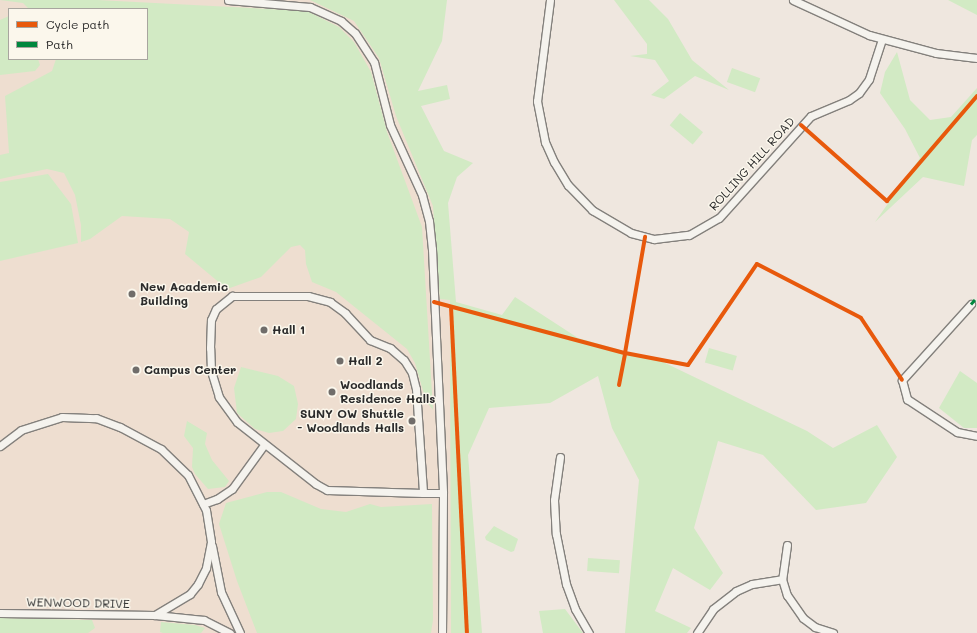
<!DOCTYPE html>
<style>
body{margin:0}
#map{position:relative;width:977px;height:633px;overflow:hidden;background:#efe7df;font-family:Mali,sans-serif}
div>[style]{position:absolute}
[style*='--x']{left:calc(var(--x)*1px);top:calc(var(--y)*1px);width:calc(var(--w)*1px);rotate:calc(var(--a)*1deg)}
.built>*{inset:0;background:#eeded0}
.green>*{inset:0;background:#d2eac4;transform-origin:0 0}
.roads{filter:drop-shadow(1px 0 #83807c) drop-shadow(-1px 0 #83807c) drop-shadow(0 1px #83807c) drop-shadow(0 -1px #83807c)}
.minor>*{height:7px;margin:-3.5px;padding:0 3.5px;transform-origin:3.5px;border-radius:3.5px;background:#f5f3ee}
.quiet>*{height:3px;margin-top:-1.5px;transform-origin:0;background:repeating-linear-gradient(90deg,#00873e 0 6px,transparent 0 9px)}
.cycleway>*{height:4px;margin:-2px;padding:0 2px;transform-origin:2px;border-radius:2px;background:#e8590c}
.dots>*{width:11px;height:11px;translate:-50% -50%;box-sizing:border-box;border:2px solid #fbf7ec;border-radius:50%}
span{translate:-50% -50%;white-space:nowrap;text-align:center;line-height:1.15;-webkit-text-stroke:3px #fbf7ec;paint-order:stroke}
.street-label{font-size:12px;color:#2b2b2b}
.poi-label{font-size:12px;color:#2b2b2b;font-weight:700}
.left{translate:0 -50%;text-align:left}
.right{translate:-100% -50%;text-align:right}
.legend{position:absolute;left:8px;top:8px;width:140px;height:52px;box-sizing:border-box;background:#fbf7ec;border:1px solid #a8a59f;margin:0;padding:5px 7px;list-style:none;font-size:12px;color:#2b2b2b}
.legend li{display:flex;align-items:center;gap:8px;height:20px}
.legend b{width:20px;border:1px solid #a8a59f}
</style>
<div id="map">
<div class="built">
<div style="clip-path:polygon(evenodd,0 0,443px 0,412px 95px,446px 189px,475px 633px,0 633px,0 0,9px 9px,147px 9px,147px 59px,9px 59px,9px 9px)"></div>
</div>
<div class="green">
<div style="clip-path:polygon(0 0,97px 0,307px 11px,339px 27px,354px 42px,371px 72px,387px 132px,422px 227px,433px 410px,426px 401px,415px 363px,407px 349px,336px 292px,312px 282px,306px 264px,305px 250px,300px 245px,291px 247px,261px 277px,227px 289px,185px 254px,189px 232px,170px 219px,122px 216px,90px 239px,81px 242px,81px 225px,75px 195px,64px 173px,47px 169px,0 179px,0 155px,9px 153px,5px 96px,52px 71px,56px 59px,147px 59px,147px 9px,29px 9px,23px 3px)"></div>
<div style="clip-path:polygon(310px 0,447px 0,442px 41px,418px 91px,447px 85px,450px 99px,421px 106px,444px 151px,473px 163px,457px 177px,448px 203px,456px 302px,502px 315px,515px 297px,578px 338px,663px 362px,807px 431px,833px 448px,877px 425px,897px 457px,866px 503px,816px 510px,763px 455px,718px 441px,694px 528px,723px 573px,710px 590px,673px 568px,655px 611px,691px 628px,687px 633px,625px 633px,639px 480px,612px 428px,598px 376px,550px 403px,489px 408px,468px 455px,482px 633px,451px 633px,450px 300px,440px 299px,433px 206px,396px 116px,379px 58px,354px 21px)"></div>
<div style="clip-path:polygon(614px 0,649px 0,668px 19px,692px 60px,729px 90px,695px 76px,664px 99px,651px 95px,669px 81px,655px 60px,630px 56px,647px 54px,647px 44px)"></div>
<div style="clip-path:polygon(948px 0,977px 0,977px 15px)"></div>
<div style="clip-path:polygon(9px 16px,9px 59px,38px 59px,40px 65px,35px 71px,0 75px,0 20px)"></div>
<div style="clip-path:polygon(897px 52px,910px 100px,930px 120px,951px 117px,977px 88px,977px 135px,972px 140px,964px 186px,923px 177px,875px 222px,920px 158px,905px 129px,880px 93px,885px 72px)"></div>
<div style="left:732px;top:68px;width:30px;height:15px;rotate:20deg"></div>
<div style="left:680px;top:113px;width:30px;height:16px;rotate:40deg"></div>
<div style="clip-path:polygon(48px 174px,71px 204px,78px 243px,0 261px,0 182px)"></div>
<div style="left:709px;top:348px;width:29px;height:15px;rotate:16deg"></div>
<div style="clip-path:polygon(241px 367px,278px 376px,294px 386px,298px 404px,296px 419px,283px 431px,269px 433px,255px 429px,237px 413px,234px 388px)"></div>
<div style="clip-path:polygon(960px 371px,977px 383px,977px 428px,964px 428px,939px 408px)"></div>
<div style="clip-path:polygon(187px 421px,207px 433px,205px 444px,212px 460px,229px 481px,225px 487px,208px 489px,195px 474px,192px 467px,193px 448px,184px 436px)"></div>
<div style="clip-path:polygon(267px 492px,281px 492px,321px 509px,346px 512px,370px 504px,381px 507px,432px 504px,433px 620px,431px 633px,257px 633px,237px 581px,219px 524px,226px 503px)"></div>
<div style="clip-path:polygon(494px 526px,518px 539px,514px 551px,511px 552px,486px 540px,485px 537px)"></div>
<div style="left:588px;top:558px;width:32px;height:13px;rotate:4deg"></div>
<div style="clip-path:polygon(565px 609px,583px 633px,543px 633px,539px 611px)"></div>
<div style="clip-path:polygon(0 618px,92px 620px,95px 628px,88px 633px,0 633px)"></div>
<div style="clip-path:polygon(161px 622px,195px 625px,205px 628px,201px 633px,163px 633px,160px 632px)"></div>
</div>
<div class="roads">
<div class="minor">
<div style="--x:228;--y:0;--w:82;--a:4.9"></div>
<div style="--x:310;--y:7;--w:34;--a:24"></div>
<div style="--x:341;--y:21;--w:18;--a:41"></div>
<div style="--x:355;--y:33;--w:35;--a:57"></div>
<div style="--x:374;--y:62;--w:65;--a:75.7"></div>
<div style="--x:390;--y:125;--w:77;--a:65.4"></div>
<div style="--x:422;--y:195;--w:27;--a:75"></div>
<div style="--x:429;--y:221;--w:28;--a:84"></div>
<div style="--x:432;--y:249;--w:244;--a:87.4"></div>
<div style="--x:443;--y:493;--w:140;--a:90.4"></div>
<div style="--x:550;--y:0;--w:102;--a:97.3"></div>
<div style="--x:537;--y:101;--w:42;--a:79"></div>
<div style="--x:545;--y:142;--w:22;--a:66"></div>
<div style="--x:554;--y:162;--w:27;--a:59"></div>
<div style="--x:568;--y:185;--w:35;--a:46"></div>
<div style="--x:592;--y:210;--w:45;--a:30.5"></div>
<div style="--x:631;--y:233;--w:24;--a:15"></div>
<div style="--x:654;--y:239;--w:35;--a:-7"></div>
<div style="--x:689;--y:235;--w:34;--a:-30"></div>
<div style="--x:719;--y:218;--w:137;--a:-48"></div>
<div style="--x:811;--y:116;--w:41;--a:-22.8"></div>
<div style="--x:849;--y:100;--w:12;--a:-35"></div>
<div style="--x:859;--y:93;--w:17;--a:-54"></div>
<div style="--x:869;--y:79;--w:42;--a:-72"></div>
<div style="--x:793;--y:0;--w:84;--a:24.7"></div>
<div style="--x:869;--y:35;--w:69;--a:15"></div>
<div style="--x:936;--y:53;--w:41;--a:7"></div>
<div style="--x:232;--y:296;--w:76;--a:0"></div>
<div style="--x:308;--y:296;--w:23;--a:15"></div>
<div style="--x:330;--y:302;--w:19;--a:36"></div>
<div style="--x:345;--y:313;--w:37;--a:47"></div>
<div style="--x:370;--y:340;--w:22;--a:22"></div>
<div style="--x:390;--y:348;--w:18;--a:41"></div>
<div style="--x:404;--y:360;--w:15;--a:58"></div>
<div style="--x:412;--y:373;--w:16;--a:76"></div>
<div style="--x:416;--y:389;--w:104;--a:86.1"></div>
<div style="--x:423;--y:493;--w:96;--a:-178.2"></div>
<div style="--x:327;--y:490;--w:13;--a:-151"></div>
<div style="--x:316;--y:484;--w:100;--a:-141.9"></div>
<div style="--x:237;--y:422;--w:31;--a:-126"></div>
<div style="--x:219;--y:397;--w:27;--a:-107"></div>
<div style="--x:211;--y:371;--w:23;--a:-92"></div>
<div style="--x:210;--y:348;--w:28;--a:-88"></div>
<div style="--x:211;--y:320;--w:12;--a:-66"></div>
<div style="--x:216;--y:309;--w:21;--a:-39"></div>
<div style="--x:971;--y:304;--w:103;--a:132.2"></div>
<div style="--x:902;--y:380;--w:20;--a:75"></div>
<div style="--x:907;--y:399;--w:60;--a:33.4"></div>
<div style="--x:957;--y:432;--w:20;--a:11"></div>
<div style="--x:0;--y:446;--w:26;--a:-37"></div>
<div style="--x:21;--y:430;--w:43;--a:-17.6"></div>
<div style="--x:62;--y:417;--w:34;--a:2"></div>
<div style="--x:96;--y:418;--w:26;--a:21"></div>
<div style="--x:120;--y:427;--w:47;--a:28.2"></div>
<div style="--x:161;--y:449;--w:37;--a:44"></div>
<div style="--x:188;--y:475;--w:39;--a:63"></div>
<div style="--x:206;--y:510;--w:32;--a:81"></div>
<div style="--x:211;--y:542;--w:26;--a:101"></div>
<div style="--x:206;--y:568;--w:18;--a:117"></div>
<div style="--x:198;--y:584;--w:13;--a:129"></div>
<div style="--x:190;--y:594;--w:41;--a:149"></div>
<div style="--x:155;--y:615;--w:155;--a:-179.3"></div>
<div style="--x:560;--y:457;--w:43;--a:97.9"></div>
<div style="--x:554;--y:500;--w:34;--a:87"></div>
<div style="--x:556;--y:534;--w:51;--a:78.7"></div>
<div style="--x:566;--y:584;--w:27;--a:70"></div>
<div style="--x:575;--y:609;--w:28;--a:60"></div>
<div style="--x:423;--y:493;--w:20;--a:0"></div>
<div style="--x:203;--y:504;--w:15;--a:-20"></div>
<div style="--x:217;--y:499;--w:18;--a:-34"></div>
<div style="--x:232;--y:489;--w:54;--a:-54"></div>
<div style="--x:787;--y:545;--w:34;--a:98"></div>
<div style="--x:782;--y:579;--w:17;--a:73"></div>
<div style="--x:787;--y:595;--w:28;--a:55"></div>
<div style="--x:803;--y:618;--w:15;--a:37"></div>
<div style="--x:815;--y:627;--w:19;--a:18"></div>
<div style="--x:212;--y:546;--w:47;--a:78.9"></div>
<div style="--x:221;--y:592;--w:45;--a:65.1"></div>
<div style="--x:155;--y:615;--w:49;--a:5.8"></div>
<div style="--x:204;--y:620;--w:29;--a:27"></div>
<div style="--x:697;--y:633;--w:29;--a:-56"></div>
<div style="--x:713;--y:609;--w:29;--a:-38"></div>
<div style="--x:736;--y:591;--w:17;--a:-24"></div>
<div style="--x:752;--y:584;--w:30;--a:-9"></div>
</div>
</div>
<div class="quiet">
<div style="--x:971;--y:304;--w:9;--a:-49"></div>
</div>
<div class="cycleway">
<div style="--x:801;--y:125;--w:115;--a:41.5"></div>
<div style="--x:887;--y:201;--w:138;--a:-49.4"></div>
<div style="--x:434;--y:302;--w:198;--a:15"></div>
<div style="--x:625;--y:353;--w:118;--a:-80.2"></div>
<div style="--x:451;--y:307;--w:326;--a:87.2"></div>
<div style="--x:619;--y:385;--w:33;--a:-79"></div>
<div style="--x:625;--y:353;--w:64;--a:10.8"></div>
<div style="--x:688;--y:365;--w:122;--a:-55.7"></div>
<div style="--x:757;--y:264;--w:117;--a:27.4"></div>
<div style="--x:861;--y:318;--w:74;--a:56.5"></div>
</div>
<div class="dots">
<div style="left:132px;top:294px;background:#706d6a"></div>
<div style="left:264px;top:330px;background:#706d6a"></div>
<div style="left:340px;top:361px;background:#706d6a"></div>
<div style="left:136px;top:370px;background:#706d6a"></div>
<div style="left:332px;top:392px;background:#706d6a"></div>
<div style="left:412px;top:421px;background:#706d6a"></div>
</div>
<div class="street-label">
<span style="left:752px;top:164px;rotate:-48deg">ROLLING HILL ROAD</span>
<span style="left:78px;top:603px;rotate:1deg">WENWOOD DRIVE</span>
</div>
<div class="poi-label">
<span class="left" style="left:140px;top:294px">New Academic<br>Building</span>
<span class="left" style="left:272px;top:330px">Hall 1</span>
<span class="left" style="left:348px;top:361px">Hall 2</span>
<span class="left" style="left:144px;top:370px">Campus Center</span>
<span class="left" style="left:340px;top:392px">Woodlands<br>Residence Halls</span>
<span class="right" style="left:404px;top:421px">SUNY OW Shuttle<br>- Woodlands Halls</span>
</div>
<ul class="legend">
<li><b style="height:5px;background:#e8590c"></b>Cycle path</li>
<li><b style="height:5px;background:#00873e"></b>Path</li>
</ul>
</div>
